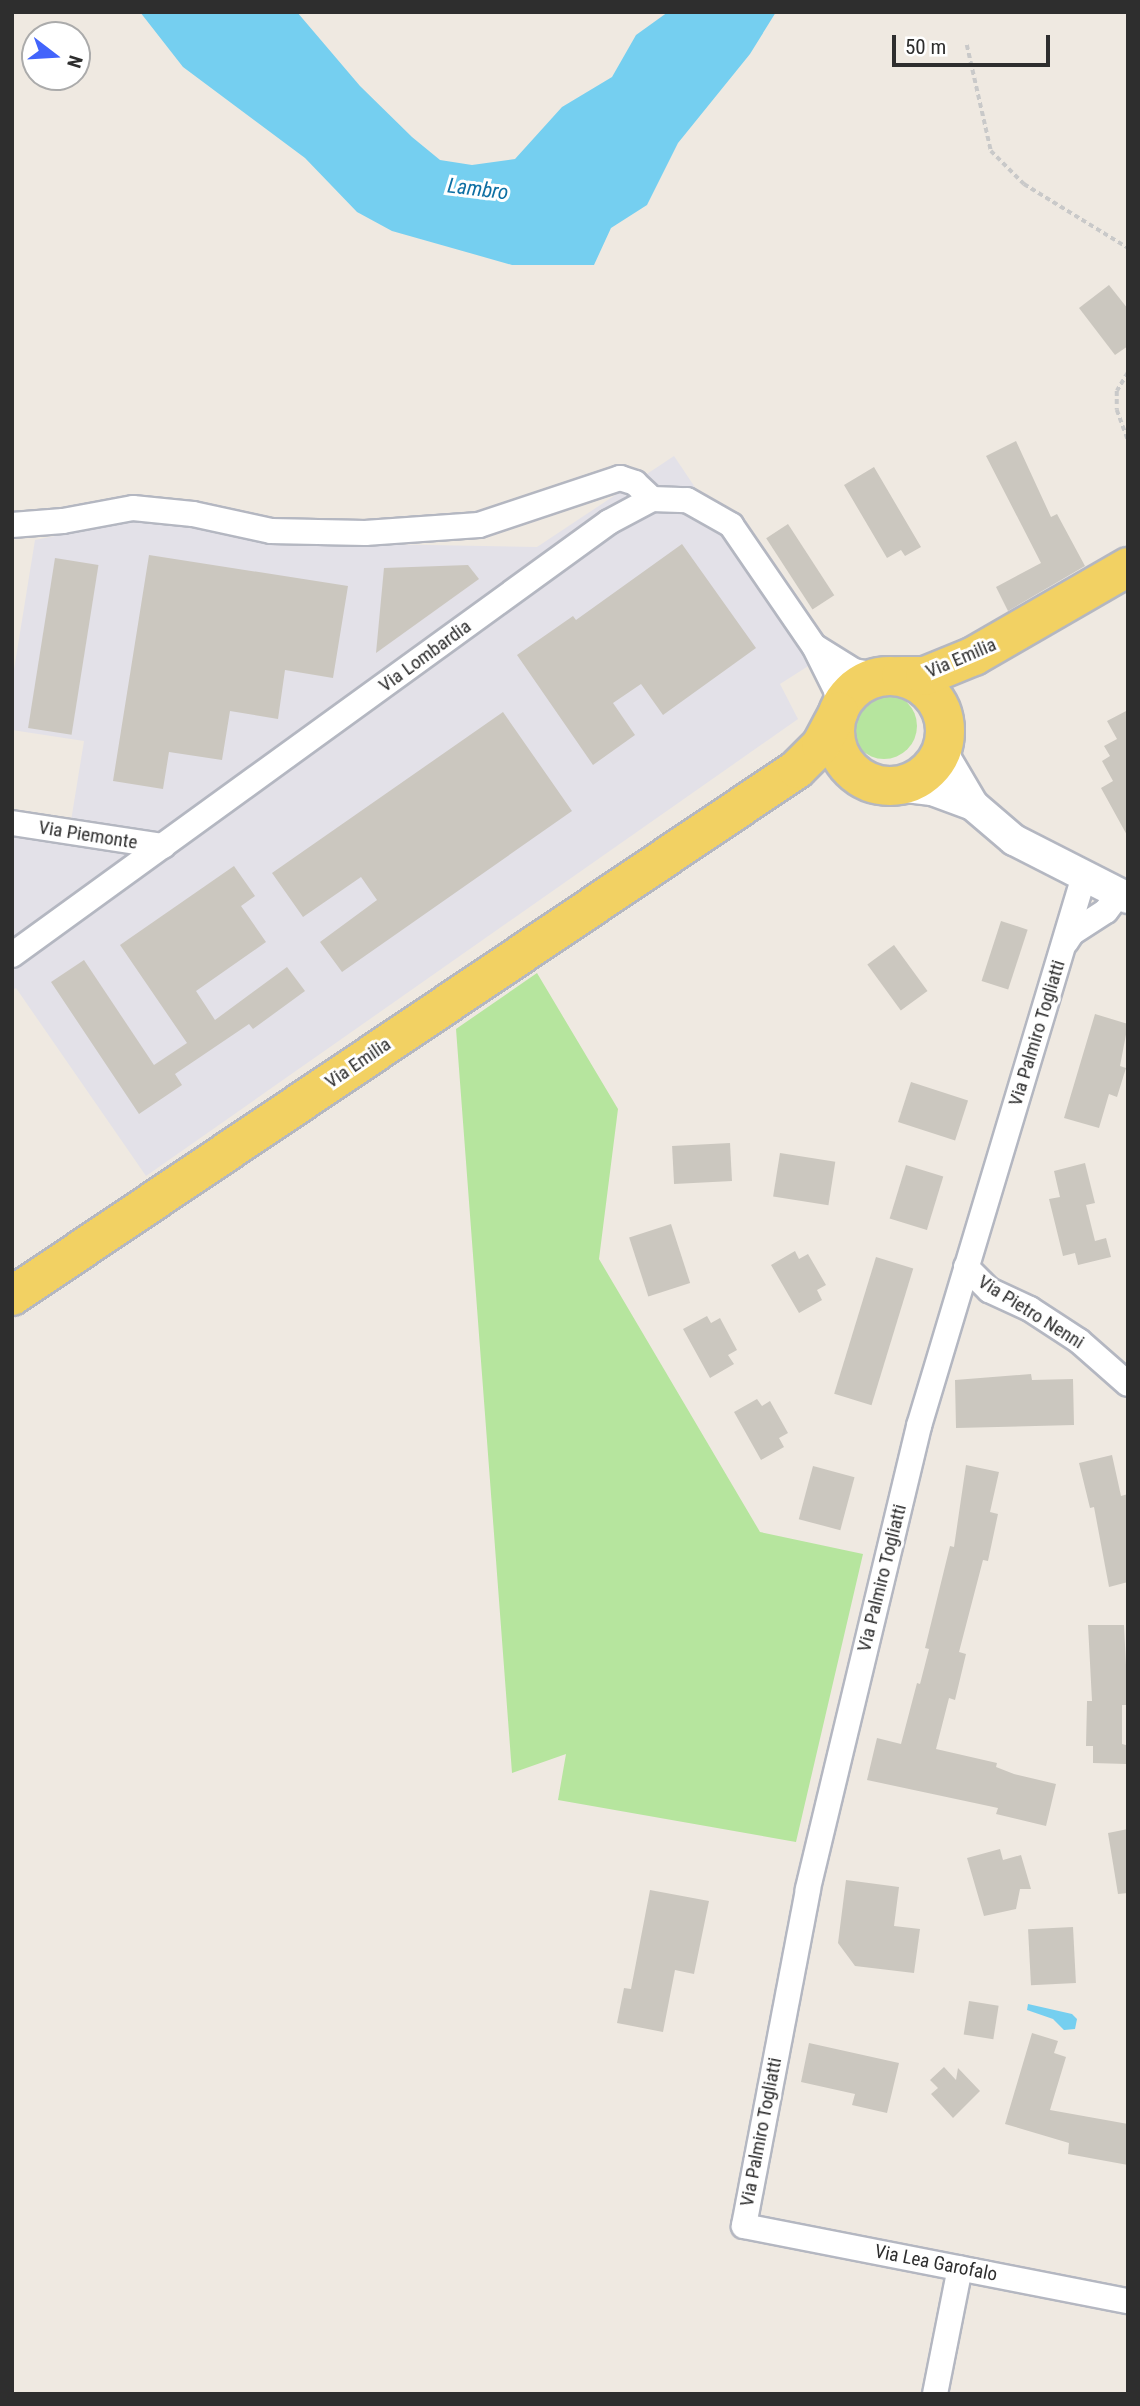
<!DOCTYPE html>
<style>
body{margin:0}
#map{position:relative;width:1140px;height:2406px;overflow:hidden;background:#efe9e1;font-family:"Roboto Condensed",sans-serif}
div>[style]{position:absolute}
[style*='--x']{left:calc(var(--x)*1px);top:calc(var(--y)*1px);width:calc(var(--w)*1px);rotate:calc(var(--a)*1deg)}
.industrial>*{inset:0;background:#e3e1e8}
.green>*{inset:0;background:#b6e59e}
.round{border-radius:50%}
.water>*{inset:0;background:#75cff0}
.building>*{inset:0;background:#cbc7bf;transform-origin:0 0}
.path>*{height:3.5px;margin-top:-1.75px;transform-origin:0;background:repeating-linear-gradient(90deg,#c9c9c9 0 5px,transparent 0 8.5px)}
.roads{filter:drop-shadow(2px 0 #b4b7c1) drop-shadow(-2px 0 #b4b7c1) drop-shadow(0 2px #b4b7c1) drop-shadow(0 -2px #b4b7c1)}
.minor>*{height:24px;margin:-12px;padding:0 12px;transform-origin:12px;border-radius:12px;background:#fff}
.tertiary>*{height:30px;margin:-15px;padding:0 15px;transform-origin:15px;border-radius:15px;background:#fff}
.primary>*{height:38px;margin:-19px;padding:0 19px;transform-origin:19px;border-radius:19px;background:#f2d163}
.primary>.ring{margin:-19px;padding:0;box-sizing:content-box;background:none;border:38px solid #f2d163;border-radius:50%}
span{translate:-50% -50%;white-space:nowrap;text-align:center;line-height:1.15;-webkit-text-stroke:6px #fff;paint-order:stroke}
.street-label{font-size:19px;color:#2e2e2e}
.water-label{font-size:21px;color:#0d6fa3;font-style:italic}
.frame{position:absolute;inset:0;border:14px solid #2e2e2e;pointer-events:none}
.north{position:absolute;left:21px;top:21px;width:70px;height:70px;box-sizing:border-box;background:#fff;border:2px solid #ababab;border-radius:50%;rotate:107deg;font-size:19px;font-weight:700;line-height:28px;text-align:center;color:#2e2e2e}
.north::after{content:'';display:block;margin:auto;width:24px;height:32px;background:#4264fb;clip-path:polygon(50% 0,100% 100%,50% 72%,0 100%)}
.scale{position:absolute;left:892px;top:35px;width:158px;height:32px;box-sizing:border-box;border:4px solid #2e2e2e;border-top:0;padding-left:9px;font-size:21px;line-height:24px;white-space:nowrap;color:#2e2e2e;-webkit-text-stroke:5px #fff;paint-order:stroke}
</style>
<div id="map">
<div class="industrial">
<div style="clip-path:polygon(674px 456px,813px 663px,780px 684px,798px 719px,146px 1176px,16px 988px,12px 990px,12px 819px,70px 827px,84px 741px,12px 730px,12px 682px,35px 540px,142px 519px,266px 542px,537px 547px)"></div>
</div>
<div class="green">
<div class="round" style="left:851px;top:693px;width:66px;height:66px"></div>
<div style="clip-path:polygon(537px 973px,618px 1109px,599px 1259px,760px 1532px,863px 1554px,796px 1842px,558px 1800px,566px 1754px,512px 1773px,456px 1029px)"></div>
</div>
<div class="water">
<div style="clip-path:polygon(140px 12px,297px 12px,360px 86px,412px 137px,440px 160px,472px 165px,515px 159px,562px 107px,612px 77px,636px 35px,668px 12px,776px 12px,750px 54px,678px 143px,647px 205px,611px 228px,594px 265px,512px 265px,392px 231px,357px 212px,305px 158px,183px 67px)"></div>
<div style="clip-path:polygon(1028px 2004px,1072px 2014px,1077px 2019px,1075px 2029px,1064px 2030px,1053px 2019px,1027px 2010px)"></div>
</div>
<div class="building">
<div style="clip-path:polygon(1109px 285px,1128px 309px,1128px 346px,1115px 355px,1079px 308px)"></div>
<div style="clip-path:polygon(1016px 441px,1051px 517px,1057px 514px,1085px 566px,1008px 611px,996px 587px,1041px 563px,986px 456px)"></div>
<div style="clip-path:polygon(874px 467px,921px 547px,905px 556px,901px 550px,887px 558px,844px 485px)"></div>
<div style="left:788px;top:524px;width:85px;height:26px;rotate:57deg"></div>
<div style="clip-path:polygon(682px 544px,756px 648px,663px 715px,641px 684px,613px 703px,635px 735px,593px 765px,517px 655px,573px 616px,576px 620px)"></div>
<div style="clip-path:polygon(149px 555px,348px 586px,333px 678px,285px 670px,278px 719px,230px 711px,222px 760px,169px 752px,163px 789px,113px 781px)"></div>
<div style="left:55px;top:558px;width:44px;height:172px;rotate:9deg"></div>
<div style="clip-path:polygon(468px 565px,479px 579px,376px 653px,384px 568px)"></div>
<div style="clip-path:polygon(1128px 710px,1128px 837px,1101px 788px,1113px 781px,1102px 761px,1110px 756px,1104px 746px,1117px 739px,1107px 721px)"></div>
<div style="clip-path:polygon(503px 712px,572px 811px,342px 972px,320px 942px,377px 900px,361px 877px,303px 917px,272px 873px)"></div>
<div style="clip-path:polygon(234px 866px,255px 896px,241px 906px,266px 942px,196px 991px,215px 1020px,287px 967px,305px 991px,253px 1029px,249px 1024px,175px 1074px,182px 1085px,139px 1114px,51px 982px,84px 960px,154px 1065px,187px 1043px,120px 945px)"></div>
<div style="left:1001px;top:921px;width:28px;height:63px;rotate:18deg"></div>
<div style="left:894px;top:945px;width:57px;height:33px;rotate:54deg"></div>
<div style="clip-path:polygon(1095px 1014px,1128px 1024px,1120px 1066px,1126px 1068px,1117px 1097px,1109px 1094px,1099px 1128px,1064px 1118px)"></div>
<div style="left:911px;top:1082px;width:60px;height:42px;rotate:18deg"></div>
<div style="left:730px;top:1143px;width:38px;height:58px;rotate:87deg"></div>
<div style="left:780px;top:1153px;width:56px;height:44px;rotate:9deg"></div>
<div style="clip-path:polygon(1085px 1163px,1095px 1203px,1086px 1205px,1095px 1241px,1106px 1238px,1111px 1257px,1078px 1265px,1075px 1253px,1063px 1256px,1049px 1199px,1060px 1197px,1054px 1171px)"></div>
<div style="left:906px;top:1165px;width:39px;height:56px;rotate:17deg"></div>
<div style="left:671px;top:1224px;width:62px;height:44px;rotate:72deg"></div>
<div style="clip-path:polygon(795px 1251px,799px 1259px,808px 1254px,826px 1285px,817px 1290px,822px 1300px,799px 1313px,771px 1265px)"></div>
<div style="left:876px;top:1257px;width:39px;height:143px;rotate:17deg"></div>
<div style="clip-path:polygon(707px 1316px,711px 1323px,720px 1318px,737px 1350px,728px 1355px,734px 1364px,710px 1378px,683px 1329px)"></div>
<div style="clip-path:polygon(1031px 1374px,1032px 1380px,1073px 1379px,1074px 1425px,956px 1428px,955px 1380px)"></div>
<div style="clip-path:polygon(757px 1399px,762px 1406px,770px 1401px,788px 1433px,779px 1438px,784px 1447px,761px 1460px,734px 1412px)"></div>
<div style="clip-path:polygon(1112px 1455px,1121px 1496px,1128px 1494px,1128px 1582px,1109px 1587px,1094px 1507px,1090px 1508px,1079px 1463px)"></div>
<div style="clip-path:polygon(966px 1465px,999px 1472px,990px 1512px,998px 1514px,988px 1561px,983px 1560px,959px 1652px,966px 1654px,955px 1700px,949px 1698px,936px 1749px,997px 1763px,996px 1767px,1014px 1774px,1056px 1784px,1046px 1826px,996px 1814px,998px 1808px,867px 1780px,877px 1738px,901px 1744px,917px 1683px,920px 1684px,929px 1649px,925px 1648px,950px 1546px,954px 1547px)"></div>
<div style="left:813px;top:1466px;width:43px;height:55px;rotate:15deg"></div>
<div style="clip-path:polygon(1088px 1625px,1124px 1625px,1128px 1705px,1122px 1705px,1122px 1744px,1126px 1745px,1126px 1764px,1093px 1763px,1093px 1746px,1086px 1746px,1087px 1701px,1092px 1701px)"></div>
<div style="clip-path:polygon(1128px 1829px,1128px 1893px,1118px 1894px,1108px 1833px)"></div>
<div style="clip-path:polygon(1000px 1849px,1003px 1860px,1021px 1855px,1031px 1889px,1020px 1889px,1016px 1909px,984px 1916px,967px 1858px)"></div>
<div style="clip-path:polygon(846px 1880px,899px 1887px,894px 1926px,920px 1929px,914px 1973px,855px 1966px,838px 1943px)"></div>
<div style="clip-path:polygon(650px 1890px,709px 1901px,694px 1974px,675px 1970px,663px 2032px,617px 2023px,624px 1988px,631px 1989px)"></div>
<div style="left:1073px;top:1927px;width:56px;height:45px;rotate:87deg"></div>
<div style="left:969px;top:2001px;width:30px;height:34px;rotate:9deg"></div>
<div style="clip-path:polygon(1032px 2033px,1058px 2041px,1054px 2053px,1066px 2057px,1050px 2110px,1128px 2124px,1128px 2165px,1068px 2154px,1069px 2143px,1005px 2124px)"></div>
<div style="clip-path:polygon(809px 2043px,899px 2063px,887px 2113px,852px 2105px,855px 2094px,801px 2082px)"></div>
<div style="clip-path:polygon(944px 2067px,956px 2080px,958px 2068px,980px 2091px,953px 2118px,931px 2094px,938px 2088px,930px 2080px)"></div>
</div>
<div class="path">
<div style="--x:967;--y:45;--w:109;--a:77.2"></div>
<div style="--x:991;--y:151;--w:47;--a:45"></div>
<div style="--x:1024;--y:184;--w:122;--a:31.6"></div>
<div style="--x:1128;--y:373;--w:21;--a:121"></div>
<div style="--x:1117;--y:391;--w:19;--a:90"></div>
<div style="--x:1117;--y:410;--w:32;--a:70"></div>
</div>
<div class="roads">
<div class="minor">
<div style="--x:12;--y:525;--w:51;--a:-4.5"></div>
<div style="--x:63;--y:521;--w:71;--a:-10.5"></div>
<div style="--x:133;--y:508;--w:60;--a:5.7"></div>
<div style="--x:193;--y:514;--w:80;--a:12.3"></div>
<div style="--x:271;--y:531;--w:94;--a:1.2"></div>
<div style="--x:365;--y:533;--w:114;--a:-4"></div>
<div style="--x:479;--y:525;--w:149;--a:-18.4"></div>
<div style="--x:620;--y:478;--w:16;--a:18"></div>
<div style="--x:635;--y:483;--w:23;--a:43"></div>
<div style="--x:817;--y:648;--w:44;--a:31.9"></div>
<div style="--x:854;--y:671;--w:29;--a:10"></div>
<div style="--x:12;--y:823;--w:153;--a:8.7"></div>
<div style="--x:1084;--y:876;--w:574;--a:106.7"></div>
<div style="--x:919;--y:1426;--w:477;--a:103.5"></div>
<div style="--x:808;--y:1890;--w:342;--a:100.8"></div>
<div style="--x:744;--y:2226;--w:391;--a:11.1"></div>
<div style="--x:1066;--y:942;--w:11;--a:-56"></div>
<div style="--x:1072;--y:933;--w:40;--a:-32.9"></div>
<div style="--x:1106;--y:911;--w:21;--a:-53"></div>
<div style="--x:12;--y:955;--w:737;--a:-35.95"></div>
<div style="--x:609;--y:522;--w:49;--a:-28.1"></div>
<div style="--x:652;--y:499;--w:35;--a:2"></div>
<div style="--x:687;--y:500;--w:51;--a:29.6"></div>
<div style="--x:731;--y:525;--w:147;--a:55.6"></div>
<div style="--x:814;--y:646;--w:49;--a:63.4"></div>
<div style="--x:836;--y:690;--w:21;--a:82"></div>
<div style="--x:966;--y:1267;--w:33;--a:45"></div>
<div style="--x:989;--y:1290;--w:45;--a:24.9"></div>
<div style="--x:1030;--y:1309;--w:59;--a:33.1"></div>
<div style="--x:1079;--y:1341;--w:65;--a:41.3"></div>
<div style="--x:935;--y:2394;--w:128;--a:-78.8"></div>
</div>
<div class="tertiary">
<div style="--x:945;--y:741;--w:18;--a:87"></div>
<div style="--x:946;--y:759;--w:53;--a:59.6"></div>
<div style="--x:973;--y:805;--w:54;--a:40.5"></div>
<div style="--x:1014;--y:840;--w:128;--a:27"></div>
<div style="--x:898;--y:786;--w:34;--a:7"></div>
<div style="--x:932;--y:790;--w:44;--a:20.1"></div>
</div>
<div class="primary">
<div class="ring" style="left:835px;top:676px;width:72px;height:72px"></div>
<div style="--x:901;--y:676;--w:24;--a:0"></div>
<div style="--x:925;--y:676;--w:53;--a:-22.2"></div>
<div style="--x:974;--y:656;--w:178;--a:-30"></div>
<div style="--x:12;--y:1296;--w:945;--a:-33.87"></div>
<div style="--x:797;--y:769;--w:34;--a:-45"></div>
<div style="--x:821;--y:745;--w:38;--a:-62"></div>
</div>
</div>
<div class="street-label">
<span style="left:425px;top:656px;rotate:-36deg">Via Lombardia</span>
<span style="left:961px;top:658px;rotate:-23deg">Via Emilia</span>
<span style="left:88px;top:835px;rotate:9deg">Via Piemonte</span>
<span style="left:1037px;top:1033px;rotate:-73deg">Via Palmiro Togliatti</span>
<span style="left:358px;top:1063px;rotate:-34deg">Via Emilia</span>
<span style="left:1031px;top:1312px;rotate:32deg">Via Pietro Nenni</span>
<span style="left:882px;top:1578px;rotate:-76deg">Via Palmiro Togliatti</span>
<span style="left:761px;top:2132px;rotate:-79deg">Via Palmiro Togliatti</span>
<span style="left:936px;top:2263px;rotate:11deg">Via Lea Garofalo</span>
</div>
<div class="water-label">
<span style="left:478px;top:189px;rotate:7deg">Lambro</span>
</div>
<div class="frame"></div>
<div class="north">N</div>
<div class="scale">50 m</div>
</div>
